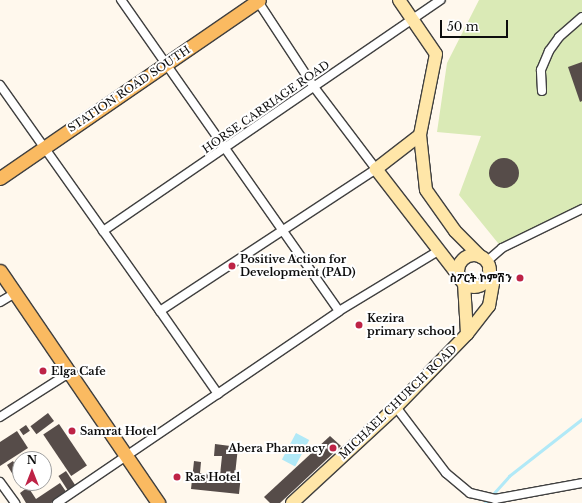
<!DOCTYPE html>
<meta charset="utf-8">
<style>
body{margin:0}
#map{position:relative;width:582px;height:503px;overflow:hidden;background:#fff8ed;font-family:"Libre Baskerville","Noto Sans Ethiopic",serif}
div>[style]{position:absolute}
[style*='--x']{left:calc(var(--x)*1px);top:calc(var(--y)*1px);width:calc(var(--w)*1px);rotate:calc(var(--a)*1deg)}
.green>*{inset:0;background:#daeab6}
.water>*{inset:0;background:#b1e9f7;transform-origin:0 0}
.stream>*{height:2.5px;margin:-1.25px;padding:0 1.25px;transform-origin:1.25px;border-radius:1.25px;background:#b1e9f7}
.building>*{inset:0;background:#564c49;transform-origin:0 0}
.round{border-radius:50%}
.roads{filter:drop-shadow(1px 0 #404040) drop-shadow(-1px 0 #404040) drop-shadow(0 1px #404040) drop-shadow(0 -1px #404040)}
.street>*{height:8px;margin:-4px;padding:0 4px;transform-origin:4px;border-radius:4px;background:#fff}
.secondary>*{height:12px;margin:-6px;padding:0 6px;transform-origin:6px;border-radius:6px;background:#ffe6a8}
.secondary>.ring{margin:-6px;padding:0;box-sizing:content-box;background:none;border:12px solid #ffe6a8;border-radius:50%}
.primary>*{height:13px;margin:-6.5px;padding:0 6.5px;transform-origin:6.5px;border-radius:6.5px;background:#faba61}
.dots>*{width:11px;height:11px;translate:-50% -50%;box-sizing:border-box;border:2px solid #fff;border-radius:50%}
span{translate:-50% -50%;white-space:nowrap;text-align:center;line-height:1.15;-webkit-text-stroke:4px #fff;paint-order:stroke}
.street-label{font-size:11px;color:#0d0d0d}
.poi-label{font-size:11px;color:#0d0d0d;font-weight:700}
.left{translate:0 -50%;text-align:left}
.right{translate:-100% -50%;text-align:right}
.north{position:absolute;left:12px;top:451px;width:40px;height:40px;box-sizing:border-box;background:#fff;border:1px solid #9e9e9e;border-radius:50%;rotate:0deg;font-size:11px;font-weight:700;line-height:16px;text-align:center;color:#0d0d0d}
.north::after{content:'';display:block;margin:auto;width:14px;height:18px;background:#be2346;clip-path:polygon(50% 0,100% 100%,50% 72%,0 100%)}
.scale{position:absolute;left:440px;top:20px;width:68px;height:18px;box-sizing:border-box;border:2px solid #0d0d0d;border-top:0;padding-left:5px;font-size:12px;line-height:14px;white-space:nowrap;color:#0d0d0d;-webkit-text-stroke:3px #fff;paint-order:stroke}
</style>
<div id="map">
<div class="green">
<div style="clip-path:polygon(479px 0,582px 0,582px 209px,502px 248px,459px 195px,481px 136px,437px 132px,447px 63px)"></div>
</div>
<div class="water">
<div style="left:296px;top:433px;width:15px;height:30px;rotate:28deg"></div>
</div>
<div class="stream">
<div style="--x:485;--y:503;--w:36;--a:-48"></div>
<div style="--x:509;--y:476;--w:93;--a:-38"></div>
</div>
<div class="building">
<div style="clip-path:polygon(582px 62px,582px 101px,580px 102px,568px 67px)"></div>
<div class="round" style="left:489px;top:158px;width:30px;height:30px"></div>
<div style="left:48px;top:413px;width:10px;height:22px;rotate:53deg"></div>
<div style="left:59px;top:424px;width:50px;height:19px;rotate:56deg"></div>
<div style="left:26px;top:425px;width:7px;height:8px;rotate:56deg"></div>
<div style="clip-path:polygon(17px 431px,28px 448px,0 466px,0 442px)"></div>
<div style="clip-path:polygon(330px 436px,341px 446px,280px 503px,270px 503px,264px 497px)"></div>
<div style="clip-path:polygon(215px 444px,238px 447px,235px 475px,241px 475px,239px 494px,191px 489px,194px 461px,201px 462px,200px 473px,220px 475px,222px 456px,214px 456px)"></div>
<div style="clip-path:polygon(13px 461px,20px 473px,20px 483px,28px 484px,21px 488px,7px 465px)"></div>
<div style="left:66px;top:471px;width:17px;height:9px;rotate:57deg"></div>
<div style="clip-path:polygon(60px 483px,67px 493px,51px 503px,26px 503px,20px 493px,28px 487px,36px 499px)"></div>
</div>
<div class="roads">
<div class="street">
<div style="--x:0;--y:85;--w:277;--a:54.7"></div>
<div style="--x:542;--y:91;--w:21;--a:-93"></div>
<div style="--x:541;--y:70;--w:21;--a:-67"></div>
<div style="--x:549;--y:51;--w:17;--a:-54"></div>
<div style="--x:559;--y:37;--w:30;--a:-41"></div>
<div style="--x:103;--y:231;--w:409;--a:-34.4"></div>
<div style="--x:486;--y:262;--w:21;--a:-41"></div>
<div style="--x:502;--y:248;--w:89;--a:-26"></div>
<div style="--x:0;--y:302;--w:12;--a:-31"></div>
<div style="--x:339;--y:311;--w:116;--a:-31.2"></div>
<div style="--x:218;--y:394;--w:101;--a:-124.9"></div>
<div style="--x:160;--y:311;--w:258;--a:-33.3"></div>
<div style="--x:376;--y:169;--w:103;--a:-127.1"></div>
<div style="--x:314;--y:87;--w:104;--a:-123.2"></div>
<div style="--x:396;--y:407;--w:83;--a:52.9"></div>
<div style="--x:446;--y:473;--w:31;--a:40"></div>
<div style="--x:470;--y:493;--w:26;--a:13"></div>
<div style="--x:495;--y:499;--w:88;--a:-10.4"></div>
<div style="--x:0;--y:417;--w:82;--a:-32.5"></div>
<div style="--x:0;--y:482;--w:26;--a:54"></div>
<div style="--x:57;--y:503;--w:341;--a:-34.2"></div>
<div style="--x:339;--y:311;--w:380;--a:-125"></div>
</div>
<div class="secondary">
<div style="--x:399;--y:0;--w:65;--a:55.6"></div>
<div style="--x:436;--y:54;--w:83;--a:101.2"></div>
<div style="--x:420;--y:135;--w:55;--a:83.8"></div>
<div style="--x:426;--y:190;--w:50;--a:54.7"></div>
<div style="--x:455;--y:231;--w:37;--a:45"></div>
<div style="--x:420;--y:135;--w:56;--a:142.3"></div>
<div style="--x:376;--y:169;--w:134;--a:52.3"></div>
<div class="ring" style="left:458px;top:255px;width:20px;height:20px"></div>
<div style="--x:464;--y:283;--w:51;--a:86.6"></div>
<div style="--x:292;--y:503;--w:142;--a:-42.7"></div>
<div style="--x:396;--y:407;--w:102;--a:-45.8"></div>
<div style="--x:467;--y:334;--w:36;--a:-52"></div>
<div style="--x:489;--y:306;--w:23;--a:-80"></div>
<div style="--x:493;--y:283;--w:14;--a:-107"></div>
</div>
<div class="primary">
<div style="--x:0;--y:178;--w:314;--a:-34.5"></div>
<div style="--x:0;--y:271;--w:281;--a:55.7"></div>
</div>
</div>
<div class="dots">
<div style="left:232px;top:266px;background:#be2346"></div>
<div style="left:520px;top:278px;background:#be2346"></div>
<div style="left:359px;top:325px;background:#be2346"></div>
<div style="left:43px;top:371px;background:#be2346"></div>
<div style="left:72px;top:431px;background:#be2346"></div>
<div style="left:333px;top:448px;background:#be2346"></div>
<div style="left:177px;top:477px;background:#be2346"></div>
</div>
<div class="street-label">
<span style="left:129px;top:89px;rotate:-34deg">STATION ROAD SOUTH</span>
<span style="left:266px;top:107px;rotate:-35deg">HORSE CARRIAGE ROAD</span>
<span style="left:398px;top:402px;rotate:-44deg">MICHAEL CHURCH ROAD</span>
</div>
<div class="poi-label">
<span class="left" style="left:240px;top:266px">Positive Action for<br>Development (PAD)</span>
<span class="right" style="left:512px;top:278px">ስፖርት ኮምሽን</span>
<span class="left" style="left:367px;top:325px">Kezira<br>primary school</span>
<span class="left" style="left:51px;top:371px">Elga Cafe</span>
<span class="left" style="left:80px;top:431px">Samrat Hotel</span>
<span class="right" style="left:325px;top:448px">Abera Pharmacy</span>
<span class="left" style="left:185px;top:477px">Ras Hotel</span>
</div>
<div class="north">N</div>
<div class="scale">50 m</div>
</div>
